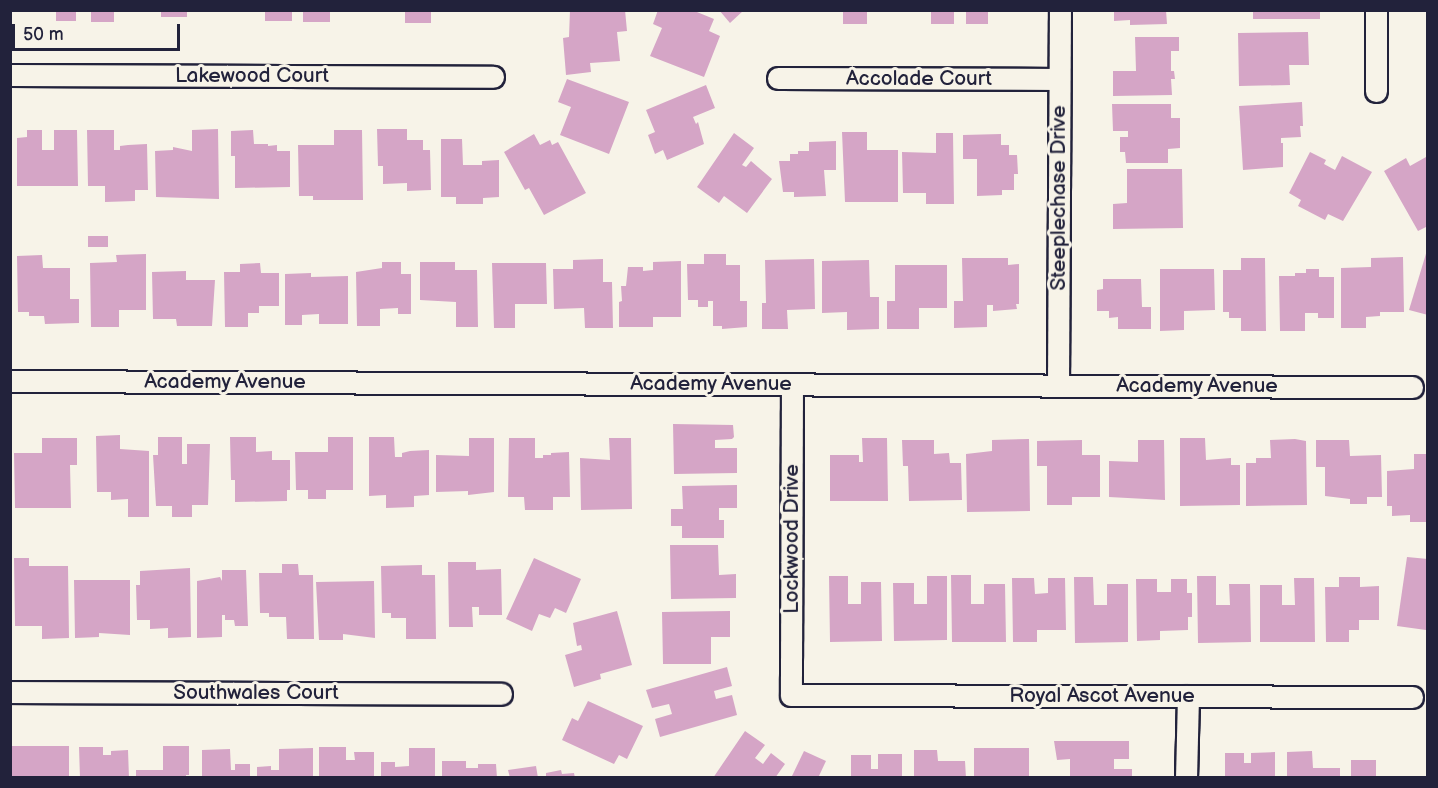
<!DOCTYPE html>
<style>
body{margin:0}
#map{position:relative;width:1438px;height:788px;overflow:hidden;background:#f7f3e8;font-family:"Balsamiq Sans",sans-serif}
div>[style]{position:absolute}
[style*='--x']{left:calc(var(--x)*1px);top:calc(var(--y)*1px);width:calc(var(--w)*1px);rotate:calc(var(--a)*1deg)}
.building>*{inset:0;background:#d5a5c6;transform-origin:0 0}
.roads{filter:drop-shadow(2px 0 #22223b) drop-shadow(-2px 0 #22223b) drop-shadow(0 2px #22223b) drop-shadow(0 -2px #22223b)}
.street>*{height:21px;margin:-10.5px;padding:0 10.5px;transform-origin:10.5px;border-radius:10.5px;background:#f7f3e8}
span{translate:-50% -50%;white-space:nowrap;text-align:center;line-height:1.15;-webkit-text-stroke:6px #f7f3e8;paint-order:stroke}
.street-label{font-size:21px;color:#22223b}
.frame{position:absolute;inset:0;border:12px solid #22223b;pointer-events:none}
.scale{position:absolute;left:12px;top:24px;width:168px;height:27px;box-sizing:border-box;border:3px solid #22223b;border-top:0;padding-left:8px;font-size:18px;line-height:21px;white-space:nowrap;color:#22223b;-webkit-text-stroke:4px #f7f3e8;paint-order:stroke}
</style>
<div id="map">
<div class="building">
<div style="left:56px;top:10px;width:20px;height:11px"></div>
<div style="left:91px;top:10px;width:23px;height:12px"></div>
<div style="left:161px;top:10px;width:26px;height:7px"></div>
<div style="left:265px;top:10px;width:27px;height:11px"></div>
<div style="left:303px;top:10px;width:27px;height:12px"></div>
<div style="left:405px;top:10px;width:26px;height:13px"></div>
<div style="clip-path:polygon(570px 10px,625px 10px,627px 31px,617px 32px,620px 61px,590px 63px,591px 72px,566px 75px,563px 38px,569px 37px)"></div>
<div style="clip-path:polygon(658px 10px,692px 10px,714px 19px,709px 31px,720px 36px,704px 77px,650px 56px,662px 28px,653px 24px)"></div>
<div style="clip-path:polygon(719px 10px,744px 10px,730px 23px)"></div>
<div style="left:843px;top:10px;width:24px;height:14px"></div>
<div style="left:931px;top:10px;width:23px;height:14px"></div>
<div style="left:966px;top:10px;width:22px;height:14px"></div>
<div style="clip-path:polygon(1114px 10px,1166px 10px,1167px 24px,1130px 25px,1130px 20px,1114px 21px)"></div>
<div style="left:1253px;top:10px;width:67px;height:9px"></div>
<div style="clip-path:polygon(1308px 32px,1309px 65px,1289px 65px,1290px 85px,1239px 86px,1238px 33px)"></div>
<div style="clip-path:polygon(1135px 37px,1179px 37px,1179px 51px,1171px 51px,1171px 71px,1174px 71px,1175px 79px,1171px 79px,1172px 95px,1113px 96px,1113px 71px,1136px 71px)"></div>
<div style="clip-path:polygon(567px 79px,629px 102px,609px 154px,560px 135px,571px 107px,558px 102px)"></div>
<div style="clip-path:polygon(706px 85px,715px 108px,693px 117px,696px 124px,698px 122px,704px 144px,667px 160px,663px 150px,655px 154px,648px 135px,655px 132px,646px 110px)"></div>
<div style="clip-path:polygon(1302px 102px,1303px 126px,1300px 126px,1301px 137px,1281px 138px,1281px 143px,1283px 143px,1283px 167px,1243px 170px,1239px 106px)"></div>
<div style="clip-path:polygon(1112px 104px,1171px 104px,1171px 118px,1180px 118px,1180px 148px,1168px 149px,1168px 163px,1126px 163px,1125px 152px,1120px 152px,1120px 137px,1128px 137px,1128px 131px,1113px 131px)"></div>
<div style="clip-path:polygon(218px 129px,219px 199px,156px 197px,155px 151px,173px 150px,173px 147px,192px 151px,192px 130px)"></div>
<div style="clip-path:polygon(377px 129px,407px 129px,407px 140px,423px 140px,423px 150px,430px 150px,431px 190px,407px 191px,407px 183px,383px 184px,383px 166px,378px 166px)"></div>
<div style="clip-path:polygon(27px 130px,42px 130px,42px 150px,54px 150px,54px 130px,77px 130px,78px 186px,17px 186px,17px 138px,27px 137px)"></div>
<div style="clip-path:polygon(87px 130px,114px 130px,114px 150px,120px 150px,120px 146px,128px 145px,147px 144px,148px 190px,135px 190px,135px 201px,105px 202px,105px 186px,88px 186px)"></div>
<div style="clip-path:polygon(253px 130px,254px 144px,268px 144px,268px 146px,277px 145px,277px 151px,290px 151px,290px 187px,235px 188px,235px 156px,231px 156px,231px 131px)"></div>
<div style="clip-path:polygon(334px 130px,362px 130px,363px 200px,313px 200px,313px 196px,299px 196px,298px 145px,334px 145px)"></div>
<div style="clip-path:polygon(842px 132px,867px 132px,867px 150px,898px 150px,898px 202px,845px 202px)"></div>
<div style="clip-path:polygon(734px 133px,754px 148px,742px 165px,746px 167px,751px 161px,772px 179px,747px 213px,724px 196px,719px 203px,697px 187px)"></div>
<div style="clip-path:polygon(936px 133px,953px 133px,954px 204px,926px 204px,926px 193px,903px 193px,902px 152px,936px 153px)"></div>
<div style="clip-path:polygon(534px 134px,540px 145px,550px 140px,552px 145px,558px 142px,586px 193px,544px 215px,529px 188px,525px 190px,504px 152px)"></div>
<div style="clip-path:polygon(1001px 134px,1001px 145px,1009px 145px,1009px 155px,1017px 155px,1018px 174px,1014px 174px,1014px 190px,1002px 190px,1002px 195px,977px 196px,977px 159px,963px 159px,963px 135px)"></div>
<div style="clip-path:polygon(441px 139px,462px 139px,463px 165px,482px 165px,482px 161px,499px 160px,499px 197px,483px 198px,483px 204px,456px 204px,456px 197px,441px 197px)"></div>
<div style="clip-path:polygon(836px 141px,836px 170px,824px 170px,826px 196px,794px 197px,794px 192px,783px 192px,779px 161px,790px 161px,790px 154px,798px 154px,798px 151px,809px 151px,809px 142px)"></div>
<div style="clip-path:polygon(1310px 152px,1326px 160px,1324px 164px,1335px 170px,1342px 156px,1372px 172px,1343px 221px,1328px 214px,1325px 220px,1298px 206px,1301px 200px,1289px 193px)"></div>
<div style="clip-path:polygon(1426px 157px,1428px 226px,1418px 231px,1384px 171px,1406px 158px,1410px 166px)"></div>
<div style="clip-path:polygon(1127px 169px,1182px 169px,1183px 228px,1113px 229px,1113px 204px,1127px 203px)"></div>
<div style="left:88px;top:236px;width:20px;height:11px"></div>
<div style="clip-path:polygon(1428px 247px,1428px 315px,1409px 310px)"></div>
<div style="clip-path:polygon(146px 254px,146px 310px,119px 310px,119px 327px,91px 327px,90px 263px,117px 262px,116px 255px)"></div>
<div style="clip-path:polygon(704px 254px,726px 254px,726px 265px,740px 265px,740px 301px,747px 301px,747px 327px,722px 329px,722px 326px,713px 326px,713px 301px,708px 301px,708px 307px,698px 307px,698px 300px,688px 300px,687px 264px,704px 264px)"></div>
<div style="clip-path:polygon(42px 255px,43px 268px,70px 268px,70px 299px,79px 299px,79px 323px,45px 324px,44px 316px,29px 316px,29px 312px,18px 312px,17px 256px)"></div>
<div style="clip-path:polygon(1403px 257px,1404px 312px,1380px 312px,1380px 316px,1366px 317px,1366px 328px,1341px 328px,1341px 268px,1371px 267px,1371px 258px)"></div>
<div style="clip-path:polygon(962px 258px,1008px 258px,1008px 265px,1019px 264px,1019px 304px,1016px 304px,1017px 309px,993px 311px,993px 305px,987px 305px,987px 327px,954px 328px,954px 301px,963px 301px)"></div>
<div style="clip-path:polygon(1241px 258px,1265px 258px,1266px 331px,1241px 331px,1241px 318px,1229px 318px,1229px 312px,1223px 312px,1223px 270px,1241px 270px)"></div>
<div style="clip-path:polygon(603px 259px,603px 282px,612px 282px,613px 328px,585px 328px,584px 308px,554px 309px,553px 269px,573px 269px,573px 260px)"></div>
<div style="clip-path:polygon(814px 259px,815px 309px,787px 310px,788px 329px,762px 329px,762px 303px,766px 303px,765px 260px)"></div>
<div style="clip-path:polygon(869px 260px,870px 297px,879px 297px,879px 329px,847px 330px,847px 312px,822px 313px,822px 261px)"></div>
<div style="clip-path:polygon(681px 261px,681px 317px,653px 317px,653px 327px,619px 327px,619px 302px,622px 301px,621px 286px,626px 286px,628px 267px,643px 267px,643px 271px,653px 270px,653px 262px)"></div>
<div style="clip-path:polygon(382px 262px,401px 262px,401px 274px,411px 274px,411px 314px,398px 314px,398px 308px,380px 309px,380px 326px,357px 326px,356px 272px,382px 268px)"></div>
<div style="clip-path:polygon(420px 262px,455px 262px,455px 270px,477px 270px,478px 327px,456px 327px,456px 302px,420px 300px)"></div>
<div style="clip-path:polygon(260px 263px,261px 273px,279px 273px,279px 306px,259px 306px,259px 313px,248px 313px,248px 327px,225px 327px,224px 272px,240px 272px,240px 264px)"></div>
<div style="clip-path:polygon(492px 263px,546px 263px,547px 304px,515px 304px,515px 328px,494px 328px)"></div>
<div style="clip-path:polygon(895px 265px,947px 265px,947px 308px,919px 308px,919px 329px,887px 329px,887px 301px,895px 301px)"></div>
<div style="clip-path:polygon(1160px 269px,1214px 269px,1215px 310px,1184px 311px,1184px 330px,1160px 331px)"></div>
<div style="clip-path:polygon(1306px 269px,1319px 269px,1319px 277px,1334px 277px,1334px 318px,1318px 318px,1318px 313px,1305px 313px,1305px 331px,1280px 331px,1279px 276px,1295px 276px,1295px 273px,1306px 273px)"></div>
<div style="clip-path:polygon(186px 271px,186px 280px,215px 280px,212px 326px,177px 326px,176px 319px,153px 319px,152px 272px)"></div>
<div style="clip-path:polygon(311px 273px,311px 277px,348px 276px,348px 324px,319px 324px,319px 314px,302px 315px,302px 325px,285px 325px,285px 274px)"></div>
<div style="clip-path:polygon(1103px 279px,1141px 279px,1142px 307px,1151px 307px,1151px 329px,1118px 329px,1118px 317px,1109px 318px,1109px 311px,1097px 311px,1097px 290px,1103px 289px)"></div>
<div style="clip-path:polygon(673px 424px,733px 425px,734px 437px,732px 439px,715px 440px,715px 448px,737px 448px,737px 473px,674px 474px)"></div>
<div style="clip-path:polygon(120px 435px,120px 449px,149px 451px,149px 517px,128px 517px,128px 499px,111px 500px,111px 492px,97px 492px,96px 436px)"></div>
<div style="clip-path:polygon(158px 437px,182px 437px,182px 464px,187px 464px,187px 444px,210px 444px,208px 505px,192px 505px,192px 517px,172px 517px,172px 506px,156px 506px,153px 455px,158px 455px)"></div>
<div style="clip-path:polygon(230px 437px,256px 437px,256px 452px,272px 451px,272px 460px,290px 460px,290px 490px,287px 490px,287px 501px,235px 502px,235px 480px,231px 480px)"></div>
<div style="clip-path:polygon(328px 437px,353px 437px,353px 490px,326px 490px,326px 499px,308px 499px,308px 490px,296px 490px,295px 452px,328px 452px)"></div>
<div style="clip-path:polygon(369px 437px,394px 437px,395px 457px,402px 457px,402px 453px,410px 451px,429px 450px,429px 495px,414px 496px,414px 507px,386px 508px,386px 495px,369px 496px)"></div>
<div style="clip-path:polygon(42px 438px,77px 438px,77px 465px,70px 465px,71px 508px,15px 508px,14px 453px,42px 453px)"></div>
<div style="clip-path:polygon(469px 438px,494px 438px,494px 492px,468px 495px,468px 491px,436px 492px,436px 455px,469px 456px)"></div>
<div style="clip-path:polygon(509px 438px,535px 438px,535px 458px,543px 458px,543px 455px,551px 455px,551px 453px,569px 452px,570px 497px,553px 497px,553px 510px,525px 510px,524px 497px,508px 497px)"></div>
<div style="clip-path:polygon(609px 438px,631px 438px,632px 509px,581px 510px,580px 458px,610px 460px)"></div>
<div style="clip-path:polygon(862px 438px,887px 438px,888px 501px,830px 501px,830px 455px,859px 455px,859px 462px,863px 462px)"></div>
<div style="clip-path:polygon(1180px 438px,1205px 438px,1206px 460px,1231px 458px,1231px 465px,1240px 465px,1240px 505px,1180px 506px)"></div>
<div style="clip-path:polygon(1029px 439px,1030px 511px,967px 512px,966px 454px,992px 451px,992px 440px)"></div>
<div style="clip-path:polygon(1295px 439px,1306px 441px,1307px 505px,1246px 506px,1246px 463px,1256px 463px,1256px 458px,1271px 458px,1270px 440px)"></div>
<div style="clip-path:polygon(902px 440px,934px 440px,934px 454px,949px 453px,950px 463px,961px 463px,962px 500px,909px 501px,908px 466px,903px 466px)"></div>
<div style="clip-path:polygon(1082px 440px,1082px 455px,1100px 455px,1100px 497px,1072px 497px,1072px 505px,1047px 505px,1047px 466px,1037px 466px,1037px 441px)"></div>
<div style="clip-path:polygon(1138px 440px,1164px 440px,1165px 500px,1109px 497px,1109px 461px,1138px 462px)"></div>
<div style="clip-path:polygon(1316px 440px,1349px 440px,1350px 456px,1381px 455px,1382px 497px,1367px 497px,1367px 504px,1350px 504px,1350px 499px,1325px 496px,1325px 467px,1316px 467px)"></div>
<div style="clip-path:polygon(1414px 454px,1428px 454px,1428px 522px,1410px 522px,1410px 515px,1392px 516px,1392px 506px,1387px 506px,1387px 471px,1414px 469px)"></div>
<div style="clip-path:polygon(737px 485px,737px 508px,719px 508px,719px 520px,724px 520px,724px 538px,682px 538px,682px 526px,671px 526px,671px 509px,683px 509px,682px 486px)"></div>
<div style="clip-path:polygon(670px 545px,718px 545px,719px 575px,736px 574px,736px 598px,671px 599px)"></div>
<div style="clip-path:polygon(1407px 557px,1428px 559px,1426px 630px,1397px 626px)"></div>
<div style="clip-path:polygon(14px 558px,29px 558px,29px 566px,68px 566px,69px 638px,42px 639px,42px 626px,15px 626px)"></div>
<div style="clip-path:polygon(534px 558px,581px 579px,566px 613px,555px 608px,550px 618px,539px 614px,532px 631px,506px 619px)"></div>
<div style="clip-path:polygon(448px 562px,476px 562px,476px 570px,501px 569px,502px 615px,479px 615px,479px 607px,472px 607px,473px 627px,449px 627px)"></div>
<div style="clip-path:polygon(282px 564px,298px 564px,299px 575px,313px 575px,314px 639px,287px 639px,286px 617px,269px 617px,269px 613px,260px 613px,259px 573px,282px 573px)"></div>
<div style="clip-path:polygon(422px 565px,422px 575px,435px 575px,436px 639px,406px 639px,406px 618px,391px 618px,391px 613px,382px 613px,381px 566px)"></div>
<div style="clip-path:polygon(190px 568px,191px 637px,168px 638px,168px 628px,150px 629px,150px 620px,137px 620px,136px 585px,140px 585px,140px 571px)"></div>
<div style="clip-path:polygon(222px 570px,246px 570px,248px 626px,235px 626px,234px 620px,225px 620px,225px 615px,222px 615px,222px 637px,197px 638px,197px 581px,220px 577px,222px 581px)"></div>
<div style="clip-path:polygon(951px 575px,971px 575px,971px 604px,984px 604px,984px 584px,1005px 584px,1006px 642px,952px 642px)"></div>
<div style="clip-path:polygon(829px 576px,848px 576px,848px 604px,861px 604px,861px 582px,881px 582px,882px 641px,830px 642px)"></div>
<div style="clip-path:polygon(927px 576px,947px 576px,947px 640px,894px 641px,893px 583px,914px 583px,914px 604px,927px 604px)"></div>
<div style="clip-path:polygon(1197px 576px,1216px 576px,1216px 605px,1230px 605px,1229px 584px,1250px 584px,1251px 642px,1198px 643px)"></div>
<div style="clip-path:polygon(1074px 577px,1093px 577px,1094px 605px,1107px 605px,1107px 584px,1128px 584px,1128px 642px,1075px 643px)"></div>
<div style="clip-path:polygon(1339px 577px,1360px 577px,1360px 587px,1379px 586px,1379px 620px,1359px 620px,1359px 630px,1349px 630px,1349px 642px,1326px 642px,1325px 587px,1339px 587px)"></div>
<div style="clip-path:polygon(1012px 578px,1034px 578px,1035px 594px,1048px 593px,1048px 578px,1065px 578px,1066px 630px,1037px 630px,1037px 642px,1013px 642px)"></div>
<div style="clip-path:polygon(1294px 578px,1314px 578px,1315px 642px,1260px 642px,1260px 585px,1282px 585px,1282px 605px,1295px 605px)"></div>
<div style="clip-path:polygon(1136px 579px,1157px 579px,1157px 592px,1171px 592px,1171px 579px,1187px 579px,1187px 593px,1192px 593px,1192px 617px,1188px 617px,1188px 630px,1160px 631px,1160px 640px,1137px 641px)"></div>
<div style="clip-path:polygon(74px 580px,130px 580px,130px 635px,99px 633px,99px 637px,75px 638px)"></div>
<div style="clip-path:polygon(374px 581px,375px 638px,343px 634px,343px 640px,319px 640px,316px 582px)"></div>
<div style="clip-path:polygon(617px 611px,632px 665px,600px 674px,601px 679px,574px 687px,565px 655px,582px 650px,581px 645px,577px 646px,573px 623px)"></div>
<div style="clip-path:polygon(730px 611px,730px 637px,711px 637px,711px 664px,663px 664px,662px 612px)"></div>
<div style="clip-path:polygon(727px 667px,732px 686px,714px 691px,716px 699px,732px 695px,737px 715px,660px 737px,655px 719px,672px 714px,669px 704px,652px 708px,646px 690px)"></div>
<div style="clip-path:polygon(588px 701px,643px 726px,627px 759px,619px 755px,614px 764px,562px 740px,572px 718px,578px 721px)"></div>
<div style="clip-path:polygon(745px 731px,765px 745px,755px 758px,763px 764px,771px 753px,785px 764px,775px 778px,713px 778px)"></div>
<div style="clip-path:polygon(1054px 741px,1129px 741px,1129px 759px,1114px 759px,1114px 769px,1132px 769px,1132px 778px,1070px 778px,1070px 759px,1057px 760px)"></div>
<div style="left:69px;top:746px;width:32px;height:57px;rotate:90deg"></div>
<div style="clip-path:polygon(163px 746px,189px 746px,189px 775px,186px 775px,186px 778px,136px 778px,136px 770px,163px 770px)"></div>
<div style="clip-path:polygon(79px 747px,103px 747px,103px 755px,111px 755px,111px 751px,128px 750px,129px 778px,80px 778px)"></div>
<div style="clip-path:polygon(319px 747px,346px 747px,346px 760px,355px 760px,354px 752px,374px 752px,374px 778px,319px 778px)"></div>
<div style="clip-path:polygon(313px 748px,313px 778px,257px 778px,257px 767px,271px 766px,271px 770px,279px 770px,279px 749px)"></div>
<div style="clip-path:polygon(409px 748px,435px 748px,435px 778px,381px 778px,381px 762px,395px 762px,395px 767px,409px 766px)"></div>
<div style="left:1029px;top:748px;width:30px;height:55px;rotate:90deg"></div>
<div style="clip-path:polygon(230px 749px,231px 770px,235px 770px,235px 764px,250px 764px,250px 778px,202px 778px,202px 750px)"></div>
<div style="clip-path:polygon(914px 750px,937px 750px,938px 761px,965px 761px,966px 778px,914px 778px)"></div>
<div style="clip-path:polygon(804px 751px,826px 761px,818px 778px,791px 778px)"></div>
<div style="clip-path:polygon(1312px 751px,1313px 768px,1340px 768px,1340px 778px,1287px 778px,1287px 752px)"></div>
<div style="clip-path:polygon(1275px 752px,1275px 778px,1225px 778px,1225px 753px,1244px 753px,1244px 763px,1251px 763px,1251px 753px)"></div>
<div style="clip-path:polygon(878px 754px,902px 754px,902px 778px,851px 778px,851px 755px,871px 755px,871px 769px,878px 769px)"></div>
<div style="left:1351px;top:760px;width:25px;height:18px"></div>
<div style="clip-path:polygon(442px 761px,466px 761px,466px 768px,478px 768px,478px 764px,496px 764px,497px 778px,442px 778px)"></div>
<div style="clip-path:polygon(536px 766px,538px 778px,510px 778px,508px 770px)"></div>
<div style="clip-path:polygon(561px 770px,562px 774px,574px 773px,575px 778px,546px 778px,546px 773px)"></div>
</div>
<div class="roads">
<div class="street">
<div style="--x:10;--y:75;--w:483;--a:0.2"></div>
<div style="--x:778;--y:78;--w:281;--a:0.2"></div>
<div style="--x:1376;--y:91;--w:81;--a:-90"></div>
<div style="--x:10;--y:381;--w:1402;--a:0.25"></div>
<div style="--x:792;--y:384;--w:311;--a:90.2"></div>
<div style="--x:791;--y:695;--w:621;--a:0.18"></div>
<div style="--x:1058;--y:385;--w:375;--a:-89.7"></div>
<div style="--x:10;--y:692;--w:491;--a:0.2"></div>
<div style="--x:1186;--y:778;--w:82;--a:-88.6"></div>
</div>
</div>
<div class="street-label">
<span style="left:252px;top:76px">Lakewood Court</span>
<span style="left:919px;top:79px">Accolade Court</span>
<span style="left:1059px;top:198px;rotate:-90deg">Steeplechase Drive</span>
<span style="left:225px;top:382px">Academy Avenue</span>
<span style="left:711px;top:384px">Academy Avenue</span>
<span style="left:1197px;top:386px">Academy Avenue</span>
<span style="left:792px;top:539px;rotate:-90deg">Lockwood Drive</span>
<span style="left:256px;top:693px">Southwales Court</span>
<span style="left:1102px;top:696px">Royal Ascot Avenue</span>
</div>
<div class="frame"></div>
<div class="scale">50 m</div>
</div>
